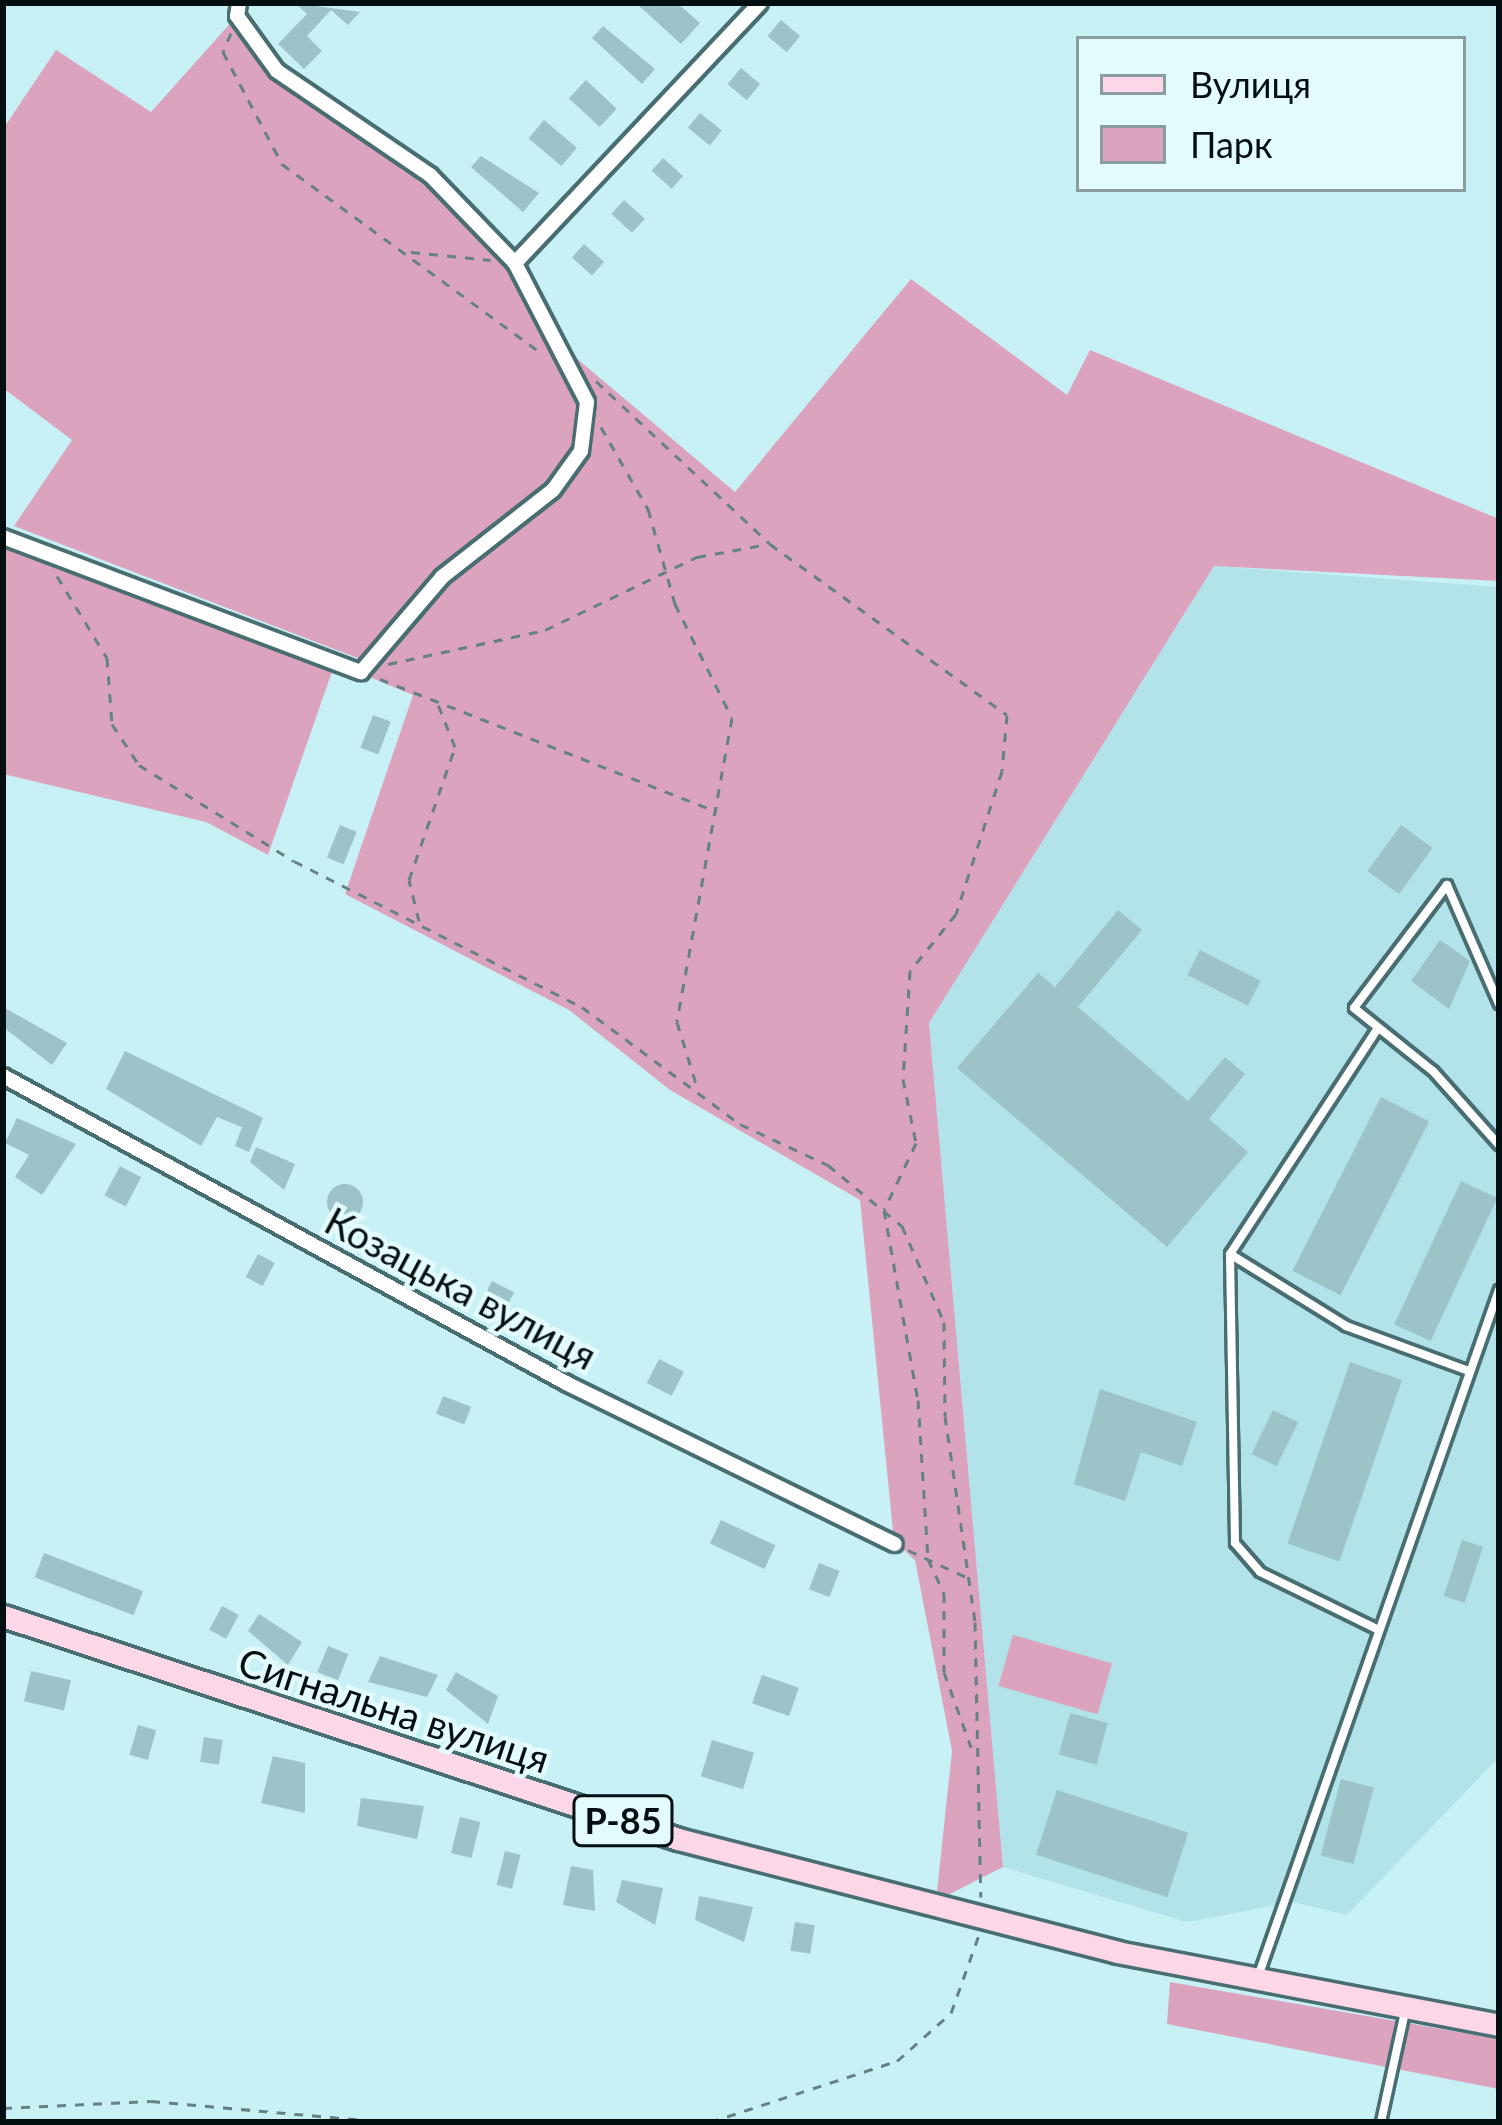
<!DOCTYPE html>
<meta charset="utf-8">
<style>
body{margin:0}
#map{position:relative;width:1502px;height:2125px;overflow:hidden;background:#c8f1f6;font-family:Lato,sans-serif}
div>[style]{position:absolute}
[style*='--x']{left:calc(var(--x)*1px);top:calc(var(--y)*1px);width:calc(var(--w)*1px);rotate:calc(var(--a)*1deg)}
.built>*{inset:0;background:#b1e3e9}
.green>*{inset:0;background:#dba3bd;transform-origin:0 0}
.building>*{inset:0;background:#9cc3c7;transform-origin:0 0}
.round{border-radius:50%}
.path>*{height:3px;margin-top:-1.5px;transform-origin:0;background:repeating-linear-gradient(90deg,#668184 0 9px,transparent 0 18px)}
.roads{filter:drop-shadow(3px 0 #496e72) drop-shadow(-3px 0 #496e72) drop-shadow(0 3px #496e72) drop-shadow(0 -3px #496e72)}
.lane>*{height:8px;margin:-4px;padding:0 4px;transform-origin:4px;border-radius:4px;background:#fff}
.street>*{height:14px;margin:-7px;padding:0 7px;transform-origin:7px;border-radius:7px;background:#fff}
.primary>*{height:21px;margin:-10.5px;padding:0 10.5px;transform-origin:10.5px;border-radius:10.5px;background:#fcd7e8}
span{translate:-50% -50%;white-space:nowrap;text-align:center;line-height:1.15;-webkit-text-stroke:9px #e3fbfd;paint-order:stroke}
.shield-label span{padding:3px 9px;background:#e3fbfd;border:3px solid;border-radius:9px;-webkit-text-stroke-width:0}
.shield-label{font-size:36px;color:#030f11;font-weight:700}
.street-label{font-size:39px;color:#030f11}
.frame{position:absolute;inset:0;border:6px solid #030f11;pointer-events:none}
.legend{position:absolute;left:1076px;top:36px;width:390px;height:156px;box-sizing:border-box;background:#e3fbfd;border:3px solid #899d9f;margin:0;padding:15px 21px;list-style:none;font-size:36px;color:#030f11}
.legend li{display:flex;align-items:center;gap:24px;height:60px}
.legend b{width:60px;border:3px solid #899d9f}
</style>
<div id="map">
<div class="built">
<div style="clip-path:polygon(1214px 566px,1499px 587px,1499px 1757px,1347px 1915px,1293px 1902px,1187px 1922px,1003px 1867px,929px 1023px)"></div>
</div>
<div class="green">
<div style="clip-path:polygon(236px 17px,276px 72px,429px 176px,514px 263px,586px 402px,579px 450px,552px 489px,441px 576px,368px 662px,14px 526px,72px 440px,3px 388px,3px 129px,56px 50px,151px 112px)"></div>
<div style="clip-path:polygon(911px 279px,1067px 395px,1090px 350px,1499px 519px,1499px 581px,1214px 566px,929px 1023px,1003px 1867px,936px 1901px,952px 1751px,915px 1560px,894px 1541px,860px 1200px,670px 1090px,569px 1010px,345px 894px,413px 695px,362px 674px,443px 578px,554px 491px,582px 451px,589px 401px,549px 335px,735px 492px)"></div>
<div style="clip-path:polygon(3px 538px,334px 666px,268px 855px,206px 822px,3px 774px)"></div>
<div style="left:1013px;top:1635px;width:103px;height:53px;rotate:16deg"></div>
<div style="clip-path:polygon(1170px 1982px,1499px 2039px,1499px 2089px,1167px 2024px)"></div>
</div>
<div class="building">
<div style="clip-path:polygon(295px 3px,360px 12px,348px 25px,331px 10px,307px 36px,322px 51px,304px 69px,278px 44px,307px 14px)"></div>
<div style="clip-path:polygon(636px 3px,677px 3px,700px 23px,681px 44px)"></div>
<div style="left:781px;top:20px;width:25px;height:21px;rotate:40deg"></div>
<div style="clip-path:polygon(603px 26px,655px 69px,642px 84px,592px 38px)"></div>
<div style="left:741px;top:68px;width:25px;height:21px;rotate:40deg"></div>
<div style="left:586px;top:80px;width:42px;height:25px;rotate:43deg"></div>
<div style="left:700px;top:113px;width:28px;height:19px;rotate:39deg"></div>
<div style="left:544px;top:120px;width:43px;height:24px;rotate:40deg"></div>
<div style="clip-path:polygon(481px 156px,539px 193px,523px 212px,471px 167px)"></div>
<div style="left:663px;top:158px;width:27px;height:17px;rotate:42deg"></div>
<div style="left:624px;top:200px;width:28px;height:19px;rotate:42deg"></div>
<div style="left:584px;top:244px;width:27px;height:18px;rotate:42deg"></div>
<div style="left:373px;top:715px;width:19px;height:35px;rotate:21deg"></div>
<div style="left:340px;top:825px;width:18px;height:35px;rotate:22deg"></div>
<div style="left:1401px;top:825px;width:39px;height:57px;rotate:36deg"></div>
<div style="clip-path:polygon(1118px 910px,1142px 930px,1078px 1007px,1188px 1101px,1225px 1057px,1245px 1074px,1209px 1119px,1248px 1152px,1167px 1247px,957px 1068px,1038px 973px,1055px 987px)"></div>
<div style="clip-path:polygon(1440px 940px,1470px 961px,1449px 1009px,1411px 981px)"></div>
<div style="left:1200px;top:950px;width:68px;height:28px;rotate:27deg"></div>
<div style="clip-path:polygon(3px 1007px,67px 1043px,52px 1065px,3px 1027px)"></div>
<div style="clip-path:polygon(125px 1051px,263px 1118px,249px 1152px,235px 1146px,242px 1127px,217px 1117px,201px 1146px,106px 1089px)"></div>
<div style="left:1381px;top:1097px;width:54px;height:195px;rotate:27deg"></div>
<div style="clip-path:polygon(17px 1118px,76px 1144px,42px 1195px,15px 1177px,29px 1155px,5px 1143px)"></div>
<div style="clip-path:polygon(256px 1147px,295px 1164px,284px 1190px,250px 1162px)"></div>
<div style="left:120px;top:1166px;width:24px;height:33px;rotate:28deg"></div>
<div style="left:1461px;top:1181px;width:40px;height:158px;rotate:25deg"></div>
<div class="round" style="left:327px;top:1184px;width:36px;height:36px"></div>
<div style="left:258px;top:1254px;width:19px;height:26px;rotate:28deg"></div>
<div style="left:492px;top:1281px;width:25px;height:28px;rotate:27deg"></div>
<div style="left:659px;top:1359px;width:28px;height:27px;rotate:27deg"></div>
<div style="left:1350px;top:1362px;width:55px;height:192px;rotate:19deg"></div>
<div style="clip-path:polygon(1100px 1389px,1197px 1422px,1182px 1466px,1141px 1452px,1125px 1501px,1074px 1484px)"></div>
<div style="left:443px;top:1396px;width:30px;height:19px;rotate:21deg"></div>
<div style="left:1273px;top:1410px;width:28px;height:49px;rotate:26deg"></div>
<div style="left:721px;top:1520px;width:60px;height:26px;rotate:25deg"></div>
<div style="left:1462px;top:1540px;width:22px;height:59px;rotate:18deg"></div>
<div style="left:44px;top:1553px;width:106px;height:26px;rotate:21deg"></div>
<div style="left:819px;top:1563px;width:22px;height:28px;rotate:21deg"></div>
<div style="left:222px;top:1606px;width:19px;height:27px;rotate:28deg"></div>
<div style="clip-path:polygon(259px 1614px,302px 1642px,288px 1665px,248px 1631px)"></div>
<div style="left:328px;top:1646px;width:22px;height:28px;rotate:22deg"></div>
<div style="clip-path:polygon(380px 1656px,438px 1675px,427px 1697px,368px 1682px)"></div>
<div style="left:31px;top:1671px;width:41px;height:31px;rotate:13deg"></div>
<div style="clip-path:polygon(456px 1672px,498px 1696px,488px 1724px,446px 1690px)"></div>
<div style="left:762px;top:1675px;width:39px;height:30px;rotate:19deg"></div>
<div style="left:1070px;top:1713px;width:39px;height:43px;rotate:15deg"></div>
<div style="left:138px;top:1725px;width:19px;height:31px;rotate:16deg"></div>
<div style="left:204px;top:1737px;width:19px;height:25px;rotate:9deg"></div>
<div style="left:712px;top:1740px;width:44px;height:38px;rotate:17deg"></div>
<div style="clip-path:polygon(273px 1756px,305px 1763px,305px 1813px,261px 1803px)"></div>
<div style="left:1341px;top:1779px;width:34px;height:79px;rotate:15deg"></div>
<div style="left:1057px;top:1790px;width:138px;height:68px;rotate:18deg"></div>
<div style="clip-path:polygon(361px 1798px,424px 1806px,417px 1839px,357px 1826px)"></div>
<div style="left:460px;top:1817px;width:21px;height:37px;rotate:14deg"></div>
<div style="left:505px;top:1851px;width:16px;height:35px;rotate:14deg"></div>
<div style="clip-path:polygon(571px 1866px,593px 1870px,595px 1911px,563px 1905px)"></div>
<div style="clip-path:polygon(622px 1880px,663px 1888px,655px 1925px,616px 1902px)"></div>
<div style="clip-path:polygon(699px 1896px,753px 1907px,744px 1942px,695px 1920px)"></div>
<div style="left:795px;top:1922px;width:20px;height:29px;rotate:9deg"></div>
</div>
<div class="path">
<div style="--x:231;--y:33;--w:21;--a:113"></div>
<div style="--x:223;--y:52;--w:127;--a:62.2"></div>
<div style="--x:282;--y:164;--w:323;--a:36.1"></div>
<div style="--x:411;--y:252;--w:80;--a:5.7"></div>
<div style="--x:596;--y:381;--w:238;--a:43.1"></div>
<div style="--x:770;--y:544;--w:292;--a:35.8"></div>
<div style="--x:1007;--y:715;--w:56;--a:95.1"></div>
<div style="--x:1002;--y:771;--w:150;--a:107.8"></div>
<div style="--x:956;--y:914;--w:73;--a:128.9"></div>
<div style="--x:910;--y:971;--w:108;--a:93.7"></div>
<div style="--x:903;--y:1079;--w:65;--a:78.5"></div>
<div style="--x:916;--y:1143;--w:74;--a:115.5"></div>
<div style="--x:884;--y:1210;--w:193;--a:79.9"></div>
<div style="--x:918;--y:1400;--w:159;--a:86.4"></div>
<div style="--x:928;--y:1559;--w:38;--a:65"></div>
<div style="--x:944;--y:1593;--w:79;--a:90"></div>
<div style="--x:944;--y:1672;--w:80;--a:70.2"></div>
<div style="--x:601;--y:427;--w:95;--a:60.2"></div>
<div style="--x:648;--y:509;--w:99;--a:74.1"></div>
<div style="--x:675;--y:604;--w:127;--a:63.4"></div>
<div style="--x:732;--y:718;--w:309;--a:100.3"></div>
<div style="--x:677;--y:1022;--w:71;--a:72.8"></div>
<div style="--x:57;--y:576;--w:96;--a:58.6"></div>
<div style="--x:107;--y:658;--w:66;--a:85.7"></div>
<div style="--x:112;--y:724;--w:49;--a:56.6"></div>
<div style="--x:139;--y:765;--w:182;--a:31.8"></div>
<div style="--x:294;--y:861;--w:323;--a:26.9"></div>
<div style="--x:582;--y:1007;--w:197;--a:36.5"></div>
<div style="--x:740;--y:1124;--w:97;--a:25"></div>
<div style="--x:828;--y:1165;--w:96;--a:39.5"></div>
<div style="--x:902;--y:1226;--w:105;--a:66.4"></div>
<div style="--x:944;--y:1322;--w:94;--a:89.4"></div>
<div style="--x:945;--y:1416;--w:208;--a:81.7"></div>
<div style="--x:975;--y:1622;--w:275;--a:88.8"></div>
<div style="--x:388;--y:664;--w:161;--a:-12.2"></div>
<div style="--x:545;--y:630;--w:169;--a:-25.7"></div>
<div style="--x:697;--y:557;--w:72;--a:-10.4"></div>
<div style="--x:380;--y:679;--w:362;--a:21.5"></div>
<div style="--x:419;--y:921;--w:42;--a:-103.7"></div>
<div style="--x:409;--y:880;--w:141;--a:-70.9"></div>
<div style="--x:455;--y:747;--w:46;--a:-111.6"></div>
<div style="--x:908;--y:1550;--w:66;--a:25"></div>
<div style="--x:3;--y:2108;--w:148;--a:-2.7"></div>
<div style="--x:151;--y:2101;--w:237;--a:5.1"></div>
<div style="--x:710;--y:2122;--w:197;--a:-18.1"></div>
<div style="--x:897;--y:2061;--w:72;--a:-41.6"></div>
<div style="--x:951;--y:2013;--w:83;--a:-70.3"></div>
</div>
<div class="roads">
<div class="lane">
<div style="--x:1499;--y:1004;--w:130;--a:-113.6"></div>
<div style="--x:1447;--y:885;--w:154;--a:127.1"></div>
<div style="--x:1354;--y:1008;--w:101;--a:38.6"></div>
<div style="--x:1433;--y:1071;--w:99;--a:48.3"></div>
<div style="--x:1378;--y:1028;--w:270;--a:123.2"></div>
<div style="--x:1230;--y:1254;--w:137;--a:31.8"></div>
<div style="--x:1346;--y:1326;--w:131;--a:20.1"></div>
<div style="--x:1230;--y:1255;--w:288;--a:89"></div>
<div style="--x:1235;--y:1543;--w:38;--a:49"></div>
<div style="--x:1260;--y:1572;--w:128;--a:26"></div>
<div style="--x:1259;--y:1974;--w:725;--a:-70.67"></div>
<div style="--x:1381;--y:2122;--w:113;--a:-77.7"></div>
</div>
<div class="street">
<div style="--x:515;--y:263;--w:357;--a:-46.7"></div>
<div style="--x:3;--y:537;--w:383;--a:20.7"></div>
<div style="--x:361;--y:672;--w:125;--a:-49.5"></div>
<div style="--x:442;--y:577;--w:141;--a:-38.1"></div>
<div style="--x:553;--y:490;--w:48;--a:-54.3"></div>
<div style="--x:581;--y:451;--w:49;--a:-83"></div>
<div style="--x:587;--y:402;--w:157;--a:-117.4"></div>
<div style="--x:515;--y:263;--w:122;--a:-134"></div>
<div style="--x:430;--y:175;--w:185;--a:-145.8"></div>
<div style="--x:277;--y:71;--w:68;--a:-126"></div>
<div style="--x:237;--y:16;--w:13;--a:-81"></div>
<div style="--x:3;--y:1076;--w:641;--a:28.6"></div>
<div style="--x:566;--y:1383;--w:366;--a:26.1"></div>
</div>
<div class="primary">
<div style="--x:3;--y:1616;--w:711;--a:18.28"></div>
<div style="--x:678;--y:1839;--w:453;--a:14.4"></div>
<div style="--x:1117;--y:1952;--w:389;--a:10.8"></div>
</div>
</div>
<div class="shield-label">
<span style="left:623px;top:1821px">Р-85</span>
</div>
<div class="street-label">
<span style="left:461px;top:1288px;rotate:28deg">Козацька вулиця</span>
<span style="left:394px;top:1710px;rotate:18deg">Сигнальна вулиця</span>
</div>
<div class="frame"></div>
<ul class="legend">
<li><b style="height:15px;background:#fcd7e8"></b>Вулиця</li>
<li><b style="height:33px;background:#dba3bd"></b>Парк</li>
</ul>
</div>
